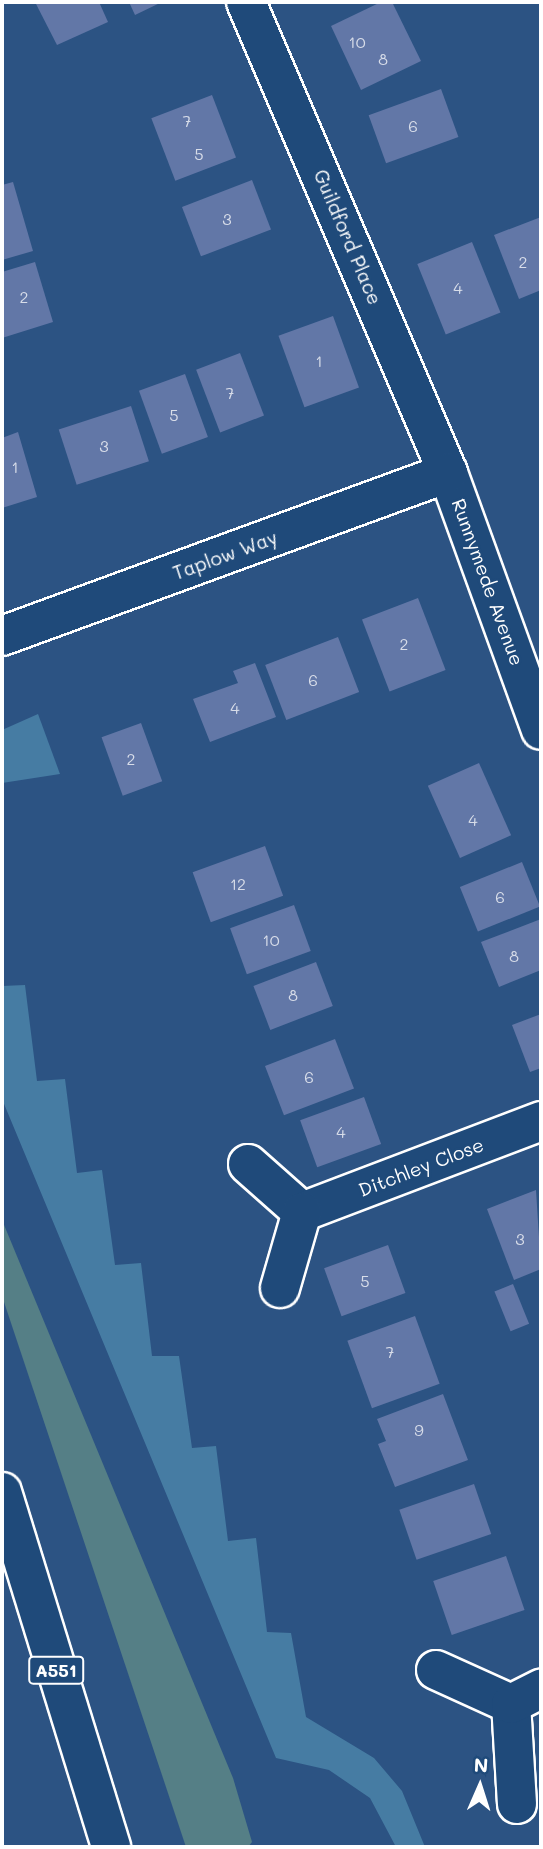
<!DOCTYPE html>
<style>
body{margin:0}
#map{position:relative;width:543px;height:1849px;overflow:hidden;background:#2c5383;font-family:Mali,sans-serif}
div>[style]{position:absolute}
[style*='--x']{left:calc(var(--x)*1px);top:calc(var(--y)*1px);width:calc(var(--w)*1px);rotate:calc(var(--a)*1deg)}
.green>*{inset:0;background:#557f86}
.water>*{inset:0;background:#467ca3}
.building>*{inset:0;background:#6277a7;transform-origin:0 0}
.roads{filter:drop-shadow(2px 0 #fff) drop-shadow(-2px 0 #fff) drop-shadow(0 2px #fff) drop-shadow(0 -2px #fff)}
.street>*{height:38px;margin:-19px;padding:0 19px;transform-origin:19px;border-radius:19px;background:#1f4a7a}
.primary>*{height:38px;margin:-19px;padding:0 19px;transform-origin:19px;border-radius:19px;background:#1f4a7a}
span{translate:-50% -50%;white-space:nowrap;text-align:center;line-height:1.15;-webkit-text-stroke:5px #1f4a7a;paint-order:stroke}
.number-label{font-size:16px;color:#d8dde9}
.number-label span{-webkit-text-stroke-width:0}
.shield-label span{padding:2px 5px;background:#1f4a7a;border:2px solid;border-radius:5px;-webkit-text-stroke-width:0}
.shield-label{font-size:18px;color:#fff;font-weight:700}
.street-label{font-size:19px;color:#fff}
.frame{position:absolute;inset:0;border:4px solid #fff;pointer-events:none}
.north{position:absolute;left:445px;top:1751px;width:70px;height:70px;-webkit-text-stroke:5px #1f4a7a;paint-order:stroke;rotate:3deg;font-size:19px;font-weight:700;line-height:28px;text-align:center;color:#fff}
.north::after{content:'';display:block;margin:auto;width:24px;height:32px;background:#fff;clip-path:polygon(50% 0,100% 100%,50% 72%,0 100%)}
</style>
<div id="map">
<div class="green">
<div style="clip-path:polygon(2px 1220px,233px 1778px,252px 1842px,248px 1847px,186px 1847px,2px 1296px)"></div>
</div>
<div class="water">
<div style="clip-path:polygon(38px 714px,60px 774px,2px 783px,2px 730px)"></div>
<div style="clip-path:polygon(25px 985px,37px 1081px,65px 1079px,77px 1173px,102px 1170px,115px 1265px,141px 1263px,152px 1356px,179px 1356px,192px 1448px,216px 1446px,228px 1541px,256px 1538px,267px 1632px,291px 1633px,306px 1717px,374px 1758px,402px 1791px,425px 1847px,396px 1847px,370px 1798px,329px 1770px,276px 1758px,2px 1099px,2px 986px)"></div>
</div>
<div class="building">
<div style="clip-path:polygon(35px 2px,99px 2px,108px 22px,57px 45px)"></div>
<div style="clip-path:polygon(129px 2px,162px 2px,135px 15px)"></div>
<div style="clip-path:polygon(381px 2px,392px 2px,421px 61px,361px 90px,331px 26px)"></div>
<div style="left:441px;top:89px;width:51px;height:77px;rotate:70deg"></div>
<div style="left:212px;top:95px;width:67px;height:65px;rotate:69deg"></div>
<div style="left:252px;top:180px;width:53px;height:75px;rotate:69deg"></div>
<div style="clip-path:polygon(13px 182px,33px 251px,2px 260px,2px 185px)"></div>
<div style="clip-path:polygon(541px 217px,541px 290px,519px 299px,494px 235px)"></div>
<div style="left:472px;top:242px;width:76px;height:59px;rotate:68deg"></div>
<div style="clip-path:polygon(35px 262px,53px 322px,2px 338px,2px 272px)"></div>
<div style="left:333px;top:316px;width:76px;height:58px;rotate:70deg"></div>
<div style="left:240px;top:353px;width:67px;height:47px;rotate:69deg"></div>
<div style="left:185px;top:374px;width:67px;height:49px;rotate:70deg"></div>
<div style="left:131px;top:406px;width:58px;height:76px;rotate:72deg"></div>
<div style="clip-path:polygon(18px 432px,37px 497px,2px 508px,2px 438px)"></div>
<div style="left:418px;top:598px;width:77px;height:60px;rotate:69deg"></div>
<div style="left:338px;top:637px;width:59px;height:78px;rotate:69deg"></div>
<div style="clip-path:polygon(255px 663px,276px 717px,210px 742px,193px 699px,238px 683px,233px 671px)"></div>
<div style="left:141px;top:723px;width:62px;height:42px;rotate:70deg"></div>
<div style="left:479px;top:763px;width:79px;height:56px;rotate:66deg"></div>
<div style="left:265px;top:846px;width:53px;height:77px;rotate:70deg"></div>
<div style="left:522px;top:862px;width:48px;height:67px;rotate:68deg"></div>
<div style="left:294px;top:905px;width:49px;height:68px;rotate:70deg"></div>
<div style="clip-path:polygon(541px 919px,541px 970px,499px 987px,481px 942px)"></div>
<div style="left:316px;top:962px;width:47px;height:67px;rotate:69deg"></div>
<div style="clip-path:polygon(541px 1014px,541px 1068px,530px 1072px,512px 1025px)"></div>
<div style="left:335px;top:1039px;width:53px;height:75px;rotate:69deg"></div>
<div style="left:364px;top:1097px;width:50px;height:68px;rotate:70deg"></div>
<div style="clip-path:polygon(536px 1190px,541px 1269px,514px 1280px,487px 1209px)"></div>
<div style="left:388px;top:1245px;width:51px;height:68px;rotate:70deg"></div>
<div style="left:513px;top:1284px;width:43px;height:20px;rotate:68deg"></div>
<div style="left:415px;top:1316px;width:72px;height:72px;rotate:70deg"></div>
<div style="clip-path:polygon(443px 1394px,468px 1460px,395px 1487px,378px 1444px,386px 1441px,377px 1419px)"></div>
<div style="left:474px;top:1484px;width:53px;height:79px;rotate:71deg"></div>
<div style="left:506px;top:1556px;width:57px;height:77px;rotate:71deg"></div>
</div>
<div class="roads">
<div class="street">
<div style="--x:246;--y:2;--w:512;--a:66.79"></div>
<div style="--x:448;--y:473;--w:273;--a:70.1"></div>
<div style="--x:2;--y:636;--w:475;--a:-20.1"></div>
<div style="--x:248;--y:1164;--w:72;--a:41.6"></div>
<div style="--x:302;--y:1212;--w:256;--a:-20.8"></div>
<div style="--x:280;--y:1288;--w:79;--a:-73.9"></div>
<div style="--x:436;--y:1670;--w:82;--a:24.4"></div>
<div style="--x:517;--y:1804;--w:100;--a:-93.4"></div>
<div style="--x:511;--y:1704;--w:34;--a:-27"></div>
</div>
<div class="primary">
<div style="--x:2;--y:1492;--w:371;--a:72.9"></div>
</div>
</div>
<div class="number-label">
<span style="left:357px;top:42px">10</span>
<span style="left:383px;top:59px">8</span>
<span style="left:187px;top:121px">7</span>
<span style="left:413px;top:126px">6</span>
<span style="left:199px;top:154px">5</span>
<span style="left:227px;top:219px">3</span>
<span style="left:523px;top:262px">2</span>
<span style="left:458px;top:288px">4</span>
<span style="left:24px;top:297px">2</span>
<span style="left:319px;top:361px">1</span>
<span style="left:230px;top:393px">7</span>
<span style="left:174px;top:415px">5</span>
<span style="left:104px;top:446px">3</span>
<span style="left:15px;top:467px">1</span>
<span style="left:404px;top:644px">2</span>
<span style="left:313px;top:680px">6</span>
<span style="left:235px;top:708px">4</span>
<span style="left:131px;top:759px">2</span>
<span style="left:473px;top:820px">4</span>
<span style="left:238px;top:884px">12</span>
<span style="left:500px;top:897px">6</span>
<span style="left:271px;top:940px">10</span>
<span style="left:514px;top:956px">8</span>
<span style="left:293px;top:995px">8</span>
<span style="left:309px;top:1077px">6</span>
<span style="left:341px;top:1132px">4</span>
<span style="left:520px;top:1239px">3</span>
<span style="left:365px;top:1281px">5</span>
<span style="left:390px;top:1352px">7</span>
<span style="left:419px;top:1430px">9</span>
</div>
<div class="shield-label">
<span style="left:56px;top:1670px">A551</span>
</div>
<div class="street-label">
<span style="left:348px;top:237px;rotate:67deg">Guildford Place</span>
<span style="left:225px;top:555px;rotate:-20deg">Taplow Way</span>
<span style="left:488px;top:582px;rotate:70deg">Runnymede Avenue</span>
<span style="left:421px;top:1167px;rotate:-21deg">Ditchley Close</span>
</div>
<div class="frame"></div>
<div class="north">N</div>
</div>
